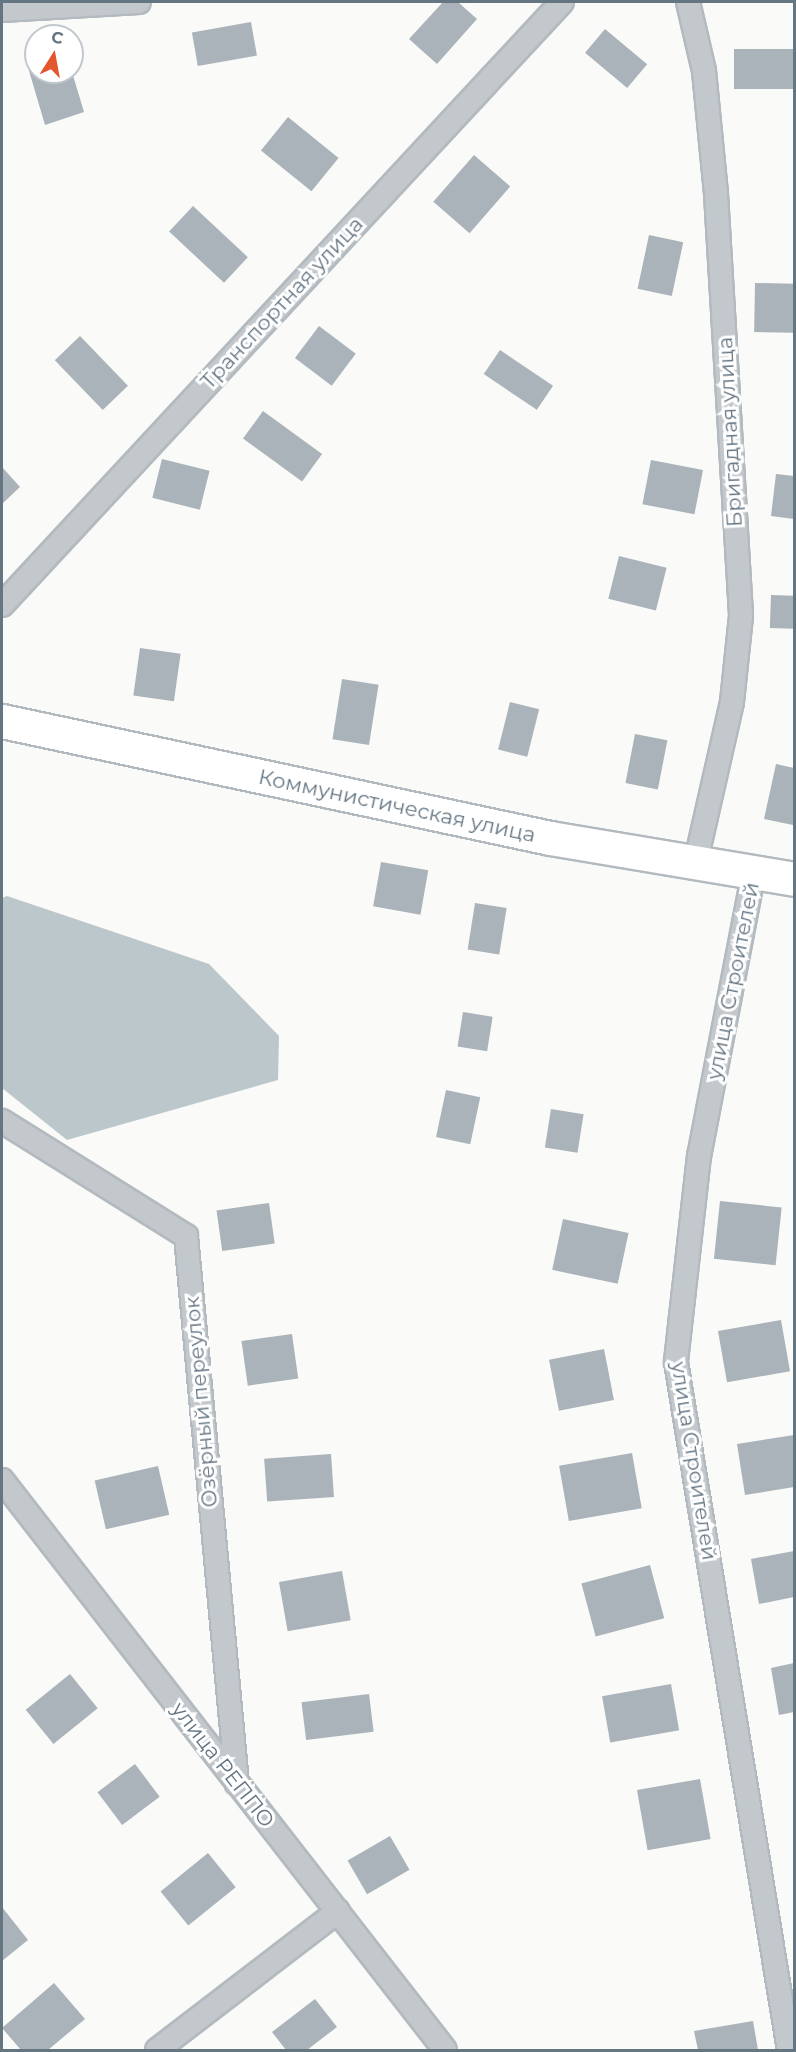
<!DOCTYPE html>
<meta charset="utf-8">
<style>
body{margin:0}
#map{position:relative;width:796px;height:2052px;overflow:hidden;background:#fafaf8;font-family:Montserrat,sans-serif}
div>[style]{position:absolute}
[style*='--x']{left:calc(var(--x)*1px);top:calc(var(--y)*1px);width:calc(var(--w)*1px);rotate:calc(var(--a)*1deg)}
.water>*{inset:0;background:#bbc7cb}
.building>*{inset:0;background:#aab3b9;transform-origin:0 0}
.roads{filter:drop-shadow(2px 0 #b3babf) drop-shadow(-2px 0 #b3babf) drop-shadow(0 2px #b3babf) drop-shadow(0 -2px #b3babf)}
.street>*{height:22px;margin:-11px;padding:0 11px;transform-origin:11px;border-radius:11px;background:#c3c8cc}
.secondary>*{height:33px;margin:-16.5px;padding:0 16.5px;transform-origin:16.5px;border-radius:16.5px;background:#fff}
span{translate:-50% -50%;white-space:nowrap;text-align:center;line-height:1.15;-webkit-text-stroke:6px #fff;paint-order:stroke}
.street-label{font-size:21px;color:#657683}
.frame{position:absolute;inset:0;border:3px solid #657683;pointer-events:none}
.north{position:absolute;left:24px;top:24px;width:60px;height:60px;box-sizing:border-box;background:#fff;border:2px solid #c1c8cd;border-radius:50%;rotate:11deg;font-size:16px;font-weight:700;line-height:24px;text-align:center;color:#657683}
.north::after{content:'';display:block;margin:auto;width:21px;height:27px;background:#e4572e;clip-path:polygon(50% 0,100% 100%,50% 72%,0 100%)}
</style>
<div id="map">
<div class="water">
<div style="clip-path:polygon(7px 896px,209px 964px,279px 1036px,278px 1080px,67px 1140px,2px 1088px,2px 898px)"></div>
</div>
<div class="building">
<div style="clip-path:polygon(443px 2px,458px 2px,477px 19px,437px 64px,409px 39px)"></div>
<div style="left:251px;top:22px;width:34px;height:60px;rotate:80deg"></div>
<div style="left:605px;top:29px;width:55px;height:31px;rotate:40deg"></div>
<div style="left:794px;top:49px;width:40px;height:60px;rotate:90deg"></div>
<div style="clip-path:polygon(36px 61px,36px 72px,72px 72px,84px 112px,45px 125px,27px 64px)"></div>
<div style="left:288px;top:117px;width:65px;height:43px;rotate:39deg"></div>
<div style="left:474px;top:155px;width:48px;height:62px;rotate:41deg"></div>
<div style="left:193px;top:206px;width:75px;height:35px;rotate:43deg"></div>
<div style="left:649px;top:235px;width:35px;height:55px;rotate:12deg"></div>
<div style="left:755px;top:283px;width:39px;height:49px;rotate:1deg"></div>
<div style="left:319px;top:326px;width:46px;height:40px;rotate:37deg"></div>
<div style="left:80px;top:336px;width:69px;height:35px;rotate:46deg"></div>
<div style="left:500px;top:350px;width:64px;height:29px;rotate:34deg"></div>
<div style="left:263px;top:411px;width:73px;height:34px;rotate:36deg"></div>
<div style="left:162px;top:459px;width:49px;height:40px;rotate:14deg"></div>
<div style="left:651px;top:460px;width:53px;height:45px;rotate:11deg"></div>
<div style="clip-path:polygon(2px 467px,20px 487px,2px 504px)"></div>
<div style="clip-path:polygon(776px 474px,794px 476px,794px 519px,771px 516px)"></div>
<div style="left:619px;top:556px;width:49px;height:44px;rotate:14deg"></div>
<div style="left:771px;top:595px;width:23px;height:33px;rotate:2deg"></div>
<div style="left:140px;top:648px;width:41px;height:48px;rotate:8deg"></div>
<div style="left:342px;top:679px;width:37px;height:61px;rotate:9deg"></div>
<div style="left:510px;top:702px;width:30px;height:49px;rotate:14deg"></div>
<div style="left:635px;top:734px;width:33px;height:50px;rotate:11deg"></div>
<div style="clip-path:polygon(776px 764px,794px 768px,793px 825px,764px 819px)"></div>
<div style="left:381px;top:862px;width:48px;height:45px;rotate:10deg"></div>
<div style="left:475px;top:903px;width:32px;height:47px;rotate:9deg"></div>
<div style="left:463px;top:1012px;width:30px;height:35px;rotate:9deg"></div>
<div style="left:446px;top:1090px;width:35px;height:48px;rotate:12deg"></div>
<div style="left:551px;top:1109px;width:33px;height:39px;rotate:9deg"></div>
<div style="left:720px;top:1201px;width:62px;height:58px;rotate:6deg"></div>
<div style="left:269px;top:1203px;width:41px;height:53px;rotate:82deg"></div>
<div style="left:563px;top:1219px;width:67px;height:52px;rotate:12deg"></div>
<div style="left:781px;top:1320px;width:52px;height:64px;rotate:80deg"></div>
<div style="left:292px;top:1334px;width:45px;height:51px;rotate:82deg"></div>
<div style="left:604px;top:1349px;width:52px;height:56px;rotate:79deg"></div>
<div style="clip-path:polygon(794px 1435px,794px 1487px,745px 1495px,737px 1444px)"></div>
<div style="left:632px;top:1453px;width:56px;height:74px;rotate:80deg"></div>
<div style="left:331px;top:1454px;width:43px;height:67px;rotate:86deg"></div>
<div style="left:158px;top:1466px;width:50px;height:65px;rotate:77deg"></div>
<div style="clip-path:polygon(794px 1551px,794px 1597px,759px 1604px,751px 1559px)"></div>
<div style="left:650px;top:1565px;width:55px;height:71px;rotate:75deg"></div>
<div style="left:342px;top:1571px;width:50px;height:64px;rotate:80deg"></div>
<div style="clip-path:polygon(794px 1663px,794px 1712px,779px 1715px,771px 1668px)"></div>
<div style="left:70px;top:1674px;width:44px;height:57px;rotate:51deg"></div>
<div style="left:671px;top:1684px;width:47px;height:70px;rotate:80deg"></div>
<div style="left:369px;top:1694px;width:38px;height:68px;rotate:83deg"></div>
<div style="left:135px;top:1764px;width:41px;height:47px;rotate:53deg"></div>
<div style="left:700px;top:1779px;width:61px;height:64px;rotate:80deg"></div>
<div style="left:390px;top:1836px;width:39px;height:49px;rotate:60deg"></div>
<div style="left:208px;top:1853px;width:44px;height:61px;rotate:51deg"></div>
<div style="clip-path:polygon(2px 1907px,28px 1940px,2px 1961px)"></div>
<div style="clip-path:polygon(54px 1983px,85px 2019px,48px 2050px,21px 2050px,2px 2028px)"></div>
<div style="clip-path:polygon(315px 1999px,337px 2027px,307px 2050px,286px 2050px,272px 2032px)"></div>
<div style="clip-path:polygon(753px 2021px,758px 2050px,698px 2050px,694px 2031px)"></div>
</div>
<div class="roads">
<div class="street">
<div style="--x:688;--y:2;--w:71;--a:76.9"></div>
<div style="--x:704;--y:71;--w:124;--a:84.4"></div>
<div style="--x:716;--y:194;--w:423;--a:86.6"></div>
<div style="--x:741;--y:616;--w:86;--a:96"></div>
<div style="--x:732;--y:702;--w:163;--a:102.8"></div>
<div style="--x:2;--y:10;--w:137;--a:-3.3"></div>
<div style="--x:2;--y:605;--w:823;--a:-47.12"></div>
<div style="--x:754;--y:871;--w:290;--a:100.9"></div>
<div style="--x:699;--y:1156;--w:207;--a:96.4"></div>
<div style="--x:676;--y:1362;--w:697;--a:80.67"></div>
<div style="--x:2;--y:1121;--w:217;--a:32"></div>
<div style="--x:186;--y:1236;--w:550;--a:84.68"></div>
<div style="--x:2;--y:1480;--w:722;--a:52.15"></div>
<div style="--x:157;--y:2050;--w:228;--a:-37.5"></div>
</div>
<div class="secondary">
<div style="--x:2;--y:721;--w:560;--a:12.05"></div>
<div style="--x:550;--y:838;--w:247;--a:9.5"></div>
</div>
</div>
<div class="street-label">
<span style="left:282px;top:303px;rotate:-47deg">Транспортная улица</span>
<span style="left:730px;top:432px;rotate:-93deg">Бригадная улица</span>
<span style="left:397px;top:806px;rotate:12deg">Коммунистическая улица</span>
<span style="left:733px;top:981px;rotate:-79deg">улица Строителей</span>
<span style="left:201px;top:1402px;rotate:-95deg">Озёрный переулок</span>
<span style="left:694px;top:1461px;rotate:81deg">улица Строителей</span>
<span style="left:223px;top:1765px;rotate:52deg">улица РЕППО</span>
</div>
<div class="frame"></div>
<div class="north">С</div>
</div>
